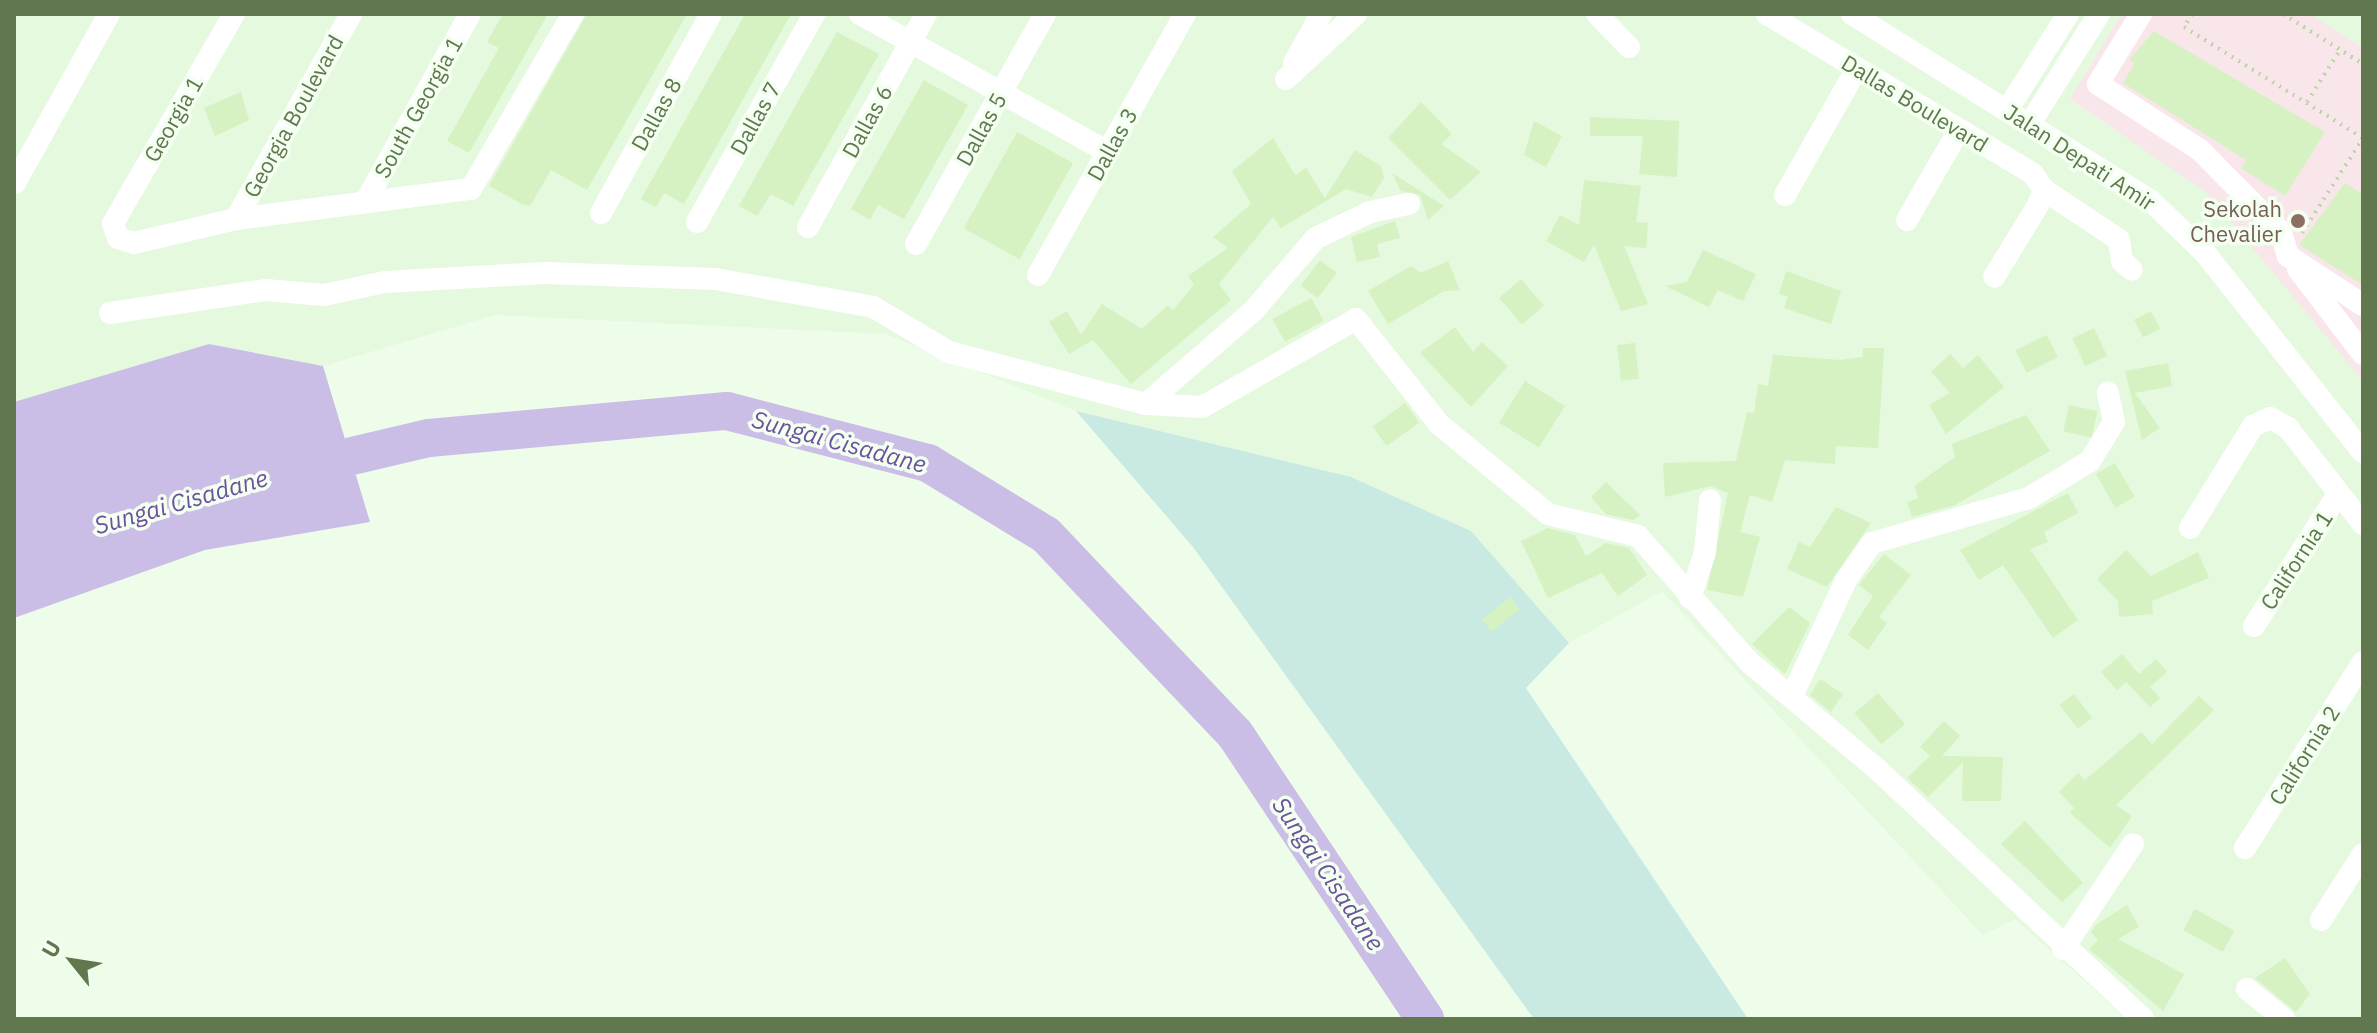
<!DOCTYPE html>
<style>
body{margin:0}
#map{position:relative;width:2377px;height:1033px;overflow:hidden;background:#eefcea;font-family:"IBM Plex Sans",sans-serif}
div>[style]{position:absolute}
[style*='--x']{left:calc(var(--x)*1px);top:calc(var(--y)*1px);width:calc(var(--w)*1px);rotate:calc(var(--a)*1deg)}
.residential>*{inset:0;background:#e5f9de}
.education>*{inset:0;background:#f9e6ea}
.green>*{inset:0;background:#c8eae2}
.water>*{inset:0;background:#cbbee6}
.river>*{height:38px;margin:-19px;padding:0 19px;transform-origin:19px;border-radius:19px;background:#cbbee6}
.building>*{inset:0;background:#d6f1c2;transform-origin:0 0}
.path>*{height:4px;margin-top:-2px;transform-origin:0;background:repeating-linear-gradient(90deg,#bad6a4 0 2px,transparent 0 8px)}
.minor>*{height:22px;margin:-11px;padding:0 11px;transform-origin:11px;border-radius:11px;background:#fff}
.dots>*{width:22px;height:22px;translate:-50% -50%;box-sizing:border-box;border:4px solid #f3fff0;border-radius:50%}
span{translate:-50% -50%;white-space:nowrap;text-align:center;line-height:1.15;-webkit-text-stroke:7px #f3fff0;paint-order:stroke}
.street-label{font-size:22px;color:#61774d}
.education-label{font-size:22px;color:#785e54}
.right{translate:-100% -50%;text-align:right}
.water-label{font-size:24px;color:#6b519e;font-style:italic}
.frame{position:absolute;inset:0;border:16px solid #61774d;pointer-events:none}
.north{position:absolute;left:32px;top:921px;width:80px;height:80px;-webkit-text-stroke:6px #f3fff0;paint-order:stroke;rotate:300deg;font-size:22px;font-weight:700;line-height:32px;text-align:center;color:#61774d}
.north::after{content:'';display:block;margin:auto;width:28px;height:36px;background:#61774d;clip-path:polygon(50% 0,100% 100%,50% 72%,0 100%)}
</style>
<div id="map">
<div class="residential">
<div style="clip-path:polygon(14px 14px,2363px 14px,2363px 1019px,2127px 1019px,2015px 919px,1983px 935px,1662px 591px,1569px 643px,1471px 531px,1351px 477px,1076px 411px,886px 334px,495px 315px,323px 366px,209px 344px,14px 402px)"></div>
</div>
<div class="education">
<div style="clip-path:polygon(2122px 14px,2310px 14px,2363px 48px,2363px 381px,2206px 192px,2070px 99px)"></div>
</div>
<div class="green">
<div style="clip-path:polygon(1076px 411px,1351px 477px,1471px 531px,1569px 643px,1526px 688px,1748px 1019px,1534px 1019px,1193px 547px)"></div>
</div>
<div class="water">
<div style="clip-path:polygon(209px 344px,323px 366px,370px 522px,205px 550px,14px 618px,14px 402px)"></div>
</div>
<div class="river">
<div style="--x:301;--y:468;--w:131;--a:-13.2"></div>
<div style="--x:429;--y:438;--w:299;--a:-5.2"></div>
<div style="--x:727;--y:411;--w:208;--a:14.5"></div>
<div style="--x:928;--y:463;--w:138;--a:31.4"></div>
<div style="--x:1046;--y:535;--w:274;--a:46.5"></div>
<div style="--x:1235;--y:734;--w:343;--a:56.3"></div>
</div>
<div class="building">
<div style="clip-path:polygon(503px 14px,548px 14px,469px 153px,447px 141px,499px 48px,487px 42px)"></div>
<div style="clip-path:polygon(587px 14px,687px 14px,587px 190px,551px 170px,530px 206px,522px 204px,489px 186px)"></div>
<div style="clip-path:polygon(745px 14px,791px 14px,684px 204px,664px 193px,656px 207px,641px 199px)"></div>
<div style="clip-path:polygon(2154px 31px,2325px 132px,2285px 196px,2241px 168px,2246px 160px,2123px 83px,2135px 63px,2129px 60px)"></div>
<div style="clip-path:polygon(837px 32px,879px 54px,793px 206px,771px 194px,757px 216px,739px 206px)"></div>
<div style="clip-path:polygon(924px 80px,968px 105px,904px 219px,878px 205px,870px 220px,851px 209px)"></div>
<div style="clip-path:polygon(241px 92px,249px 120px,215px 136px,204px 108px)"></div>
<div style="clip-path:polygon(1421px 102px,1452px 134px,1441px 144px,1481px 172px,1450px 200px,1388px 138px)"></div>
<div style="clip-path:polygon(1590px 117px,1679px 121px,1677px 177px,1639px 174px,1643px 136px,1590px 136px)"></div>
<div style="clip-path:polygon(1534px 121px,1562px 136px,1546px 167px,1524px 155px)"></div>
<div style="left:1017px;top:132px;width:64px;height:110px;rotate:29deg"></div>
<div style="clip-path:polygon(1273px 138px,1295px 175px,1306px 168px,1325px 198px,1355px 150px,1381px 166px,1384px 178px,1372px 197px,1346px 189px,1281px 228px,1273px 217px,1219px 284px,1231px 300px,1131px 384px,1093px 340px,1069px 354px,1049px 322px,1067px 311px,1081px 335px,1102px 304px,1142px 329px,1168px 305px,1173px 310px,1194px 285px,1188px 276px,1228px 248px,1213px 237px,1251px 204px,1232px 171px)"></div>
<div style="clip-path:polygon(1392px 173px,1444px 206px,1428px 220px,1420px 195px,1401px 191px)"></div>
<div style="clip-path:polygon(1584px 180px,1641px 186px,1636px 222px,1648px 223px,1646px 248px,1624px 246px,1648px 304px,1621px 311px,1594px 245px,1584px 262px,1546px 241px,1560px 215px,1579px 225px)"></div>
<div style="clip-path:polygon(2345px 183px,2363px 194px,2363px 285px,2299px 245px)"></div>
<div style="clip-path:polygon(1395px 221px,1400px 238px,1377px 244px,1380px 257px,1357px 262px,1351px 237px)"></div>
<div style="clip-path:polygon(1703px 250px,1756px 274px,1743px 301px,1718px 290px,1709px 307px,1665px 286px,1687px 282px)"></div>
<div style="left:1320px;top:260px;width:21px;height:32px;rotate:37deg"></div>
<div style="clip-path:polygon(1448px 261px,1460px 290px,1444px 291px,1388px 324px,1368px 291px,1411px 266px,1421px 273px)"></div>
<div style="clip-path:polygon(1786px 271px,1841px 291px,1831px 324px,1784px 308px,1788px 297px,1779px 294px)"></div>
<div style="left:1521px;top:279px;width:35px;height:29px;rotate:49deg"></div>
<div style="left:1311px;top:298px;width:26px;height:44px;rotate:61deg"></div>
<div style="left:2151px;top:311px;width:20px;height:19px;rotate:63deg"></div>
<div style="clip-path:polygon(1455px 327px,1473px 352px,1482px 342px,1508px 366px,1471px 407px,1420px 353px)"></div>
<div style="left:2094px;top:328px;width:31px;height:24px;rotate:65deg"></div>
<div style="left:2047px;top:335px;width:25px;height:35px;rotate:64deg"></div>
<div style="left:1635px;top:343px;width:36px;height:18px;rotate:84deg"></div>
<div style="clip-path:polygon(1863px 348px,1884px 348px,1878px 448px,1836px 446px,1835px 464px,1785px 460px,1772px 502px,1750px 495px,1740px 532px,1760px 537px,1743px 597px,1707px 590px,1728px 493px,1711px 486px,1665px 497px,1663px 463px,1736px 461px,1747px 412px,1754px 413px,1758px 384px,1768px 386px,1773px 355px,1840px 360px,1863px 357px)"></div>
<div style="clip-path:polygon(1950px 354px,1963px 368px,1978px 355px,2004px 387px,1946px 434px,1929px 405px,1950px 393px,1931px 372px)"></div>
<div style="clip-path:polygon(2168px 363px,2172px 386px,2135px 393px,2160px 428px,2142px 440px,2125px 371px)"></div>
<div style="left:1525px;top:381px;width:47px;height:49px;rotate:32deg"></div>
<div style="left:1405px;top:403px;width:24px;height:40px;rotate:54deg"></div>
<div style="left:2069px;top:405px;width:29px;height:27px;rotate:12deg"></div>
<div style="clip-path:polygon(2026px 415px,2050px 451px,1955px 505px,1912px 517px,1907px 502px,1919px 498px,1914px 486px,1955px 457px,1952px 444px)"></div>
<div style="left:2115px;top:463px;width:39px;height:22px;rotate:60deg"></div>
<div style="clip-path:polygon(1606px 482px,1640px 515px,1633px 520px,1606px 514px,1591px 497px)"></div>
<div style="clip-path:polygon(2068px 493px,2078px 513px,2044px 532px,2048px 542px,2030px 549px,2078px 620px,2053px 638px,2003px 565px,1979px 580px,1960px 550px)"></div>
<div style="clip-path:polygon(1836px 507px,1871px 523px,1827px 587px,1787px 569px,1799px 542px,1810px 547px)"></div>
<div style="clip-path:polygon(1548px 528px,1575px 535px,1586px 556px,1606px 543px,1629px 548px,1647px 575px,1618px 596px,1602px 573px,1548px 598px,1521px 541px)"></div>
<div style="clip-path:polygon(2126px 550px,2151px 576px,2198px 552px,2209px 578px,2152px 601px,2153px 614px,2119px 617px,2118px 601px,2097px 579px)"></div>
<div style="clip-path:polygon(1884px 554px,1911px 575px,1879px 617px,1887px 623px,1868px 650px,1848px 635px,1873px 596px,1859px 585px)"></div>
<div style="left:1510px;top:597px;width:16px;height:36px;rotate:52deg"></div>
<div style="clip-path:polygon(1789px 607px,1810px 623px,1785px 674px,1752px 644px)"></div>
<div style="clip-path:polygon(2122px 654px,2139px 674px,2156px 659px,2167px 672px,2150px 687px,2160px 698px,2150px 707px,2126px 682px,2117px 690px,2101px 672px)"></div>
<div style="clip-path:polygon(1820px 679px,1843px 694px,1831px 712px,1810px 695px)"></div>
<div style="left:1878px;top:693px;width:41px;height:31px;rotate:49deg"></div>
<div style="left:2074px;top:694px;width:30px;height:18px;rotate:53deg"></div>
<div style="clip-path:polygon(2199px 696px,2214px 710px,2116px 805px,2132px 816px,2110px 848px,2070px 813px,2074px 808px,2059px 792px,2078px 773px,2085px 780px,2141px 732px,2152px 744px)"></div>
<div style="clip-path:polygon(1944px 721px,1960px 736px,1942px 756px,2003px 757px,2001px 801px,1962px 801px,1963px 762px,1928px 797px,1907px 778px,1930px 756px,1920px 747px)"></div>
<div style="clip-path:polygon(2025px 821px,2083px 883px,2062px 902px,2001px 844px)"></div>
<div style="clip-path:polygon(2127px 905px,2139px 927px,2118px 939px,2184px 974px,2163px 1011px,2089px 949px,2098px 940px,2091px 932px,2097px 924px)"></div>
<div style="left:2195px;top:909px;width:45px;height:24px;rotate:29deg"></div>
<div style="clip-path:polygon(2285px 958px,2310px 994px,2296px 1012px,2255px 978px)"></div>
</div>
<div class="path">
<div style="--x:2192;--y:14;--w:15;--a:122"></div>
<div style="--x:2184;--y:27;--w:211;--a:31.8"></div>
<div style="--x:2283;--y:14;--w:94;--a:32"></div>
<div style="--x:2307;--y:102;--w:62;--a:-57.6"></div>
<div style="--x:2302;--y:233;--w:113;--a:-57.3"></div>
</div>
<div class="minor">
<div style="--x:234;--y:14;--w:242;--a:120"></div>
<div style="--x:113;--y:224;--w:15;--a:70"></div>
<div style="--x:118;--y:238;--w:17;--a:17"></div>
<div style="--x:134;--y:243;--w:105;--a:-13.2"></div>
<div style="--x:236;--y:219;--w:237;--a:-7.3"></div>
<div style="--x:471;--y:189;--w:203;--a:-59.8"></div>
<div style="--x:860;--y:14;--w:284;--a:29.1"></div>
<div style="--x:1597;--y:14;--w:46;--a:45.9"></div>
<div style="--x:1767;--y:14;--w:310;--a:31"></div>
<div style="--x:2033;--y:174;--w:19;--a:55"></div>
<div style="--x:2044;--y:190;--w:16;--a:112"></div>
<div style="--x:2038;--y:205;--w:84;--a:121.4"></div>
<div style="--x:1852;--y:14;--w:353;--a:32"></div>
<div style="--x:2151;--y:201;--w:75;--a:43.9"></div>
<div style="--x:2205;--y:253;--w:254;--a:51.6"></div>
<div style="--x:2141;--y:14;--w:82;--a:121.6"></div>
<div style="--x:2098;--y:84;--w:121;--a:32.9"></div>
<div style="--x:2200;--y:150;--w:115;--a:45.4"></div>
<div style="--x:2281;--y:232;--w:25;--a:74"></div>
<div style="--x:2288;--y:256;--w:90;--a:33.2"></div>
<div style="--x:1294;--y:63;--w:56;--a:-61.1"></div>
<div style="--x:1286;--y:79;--w:96;--a:-42.9"></div>
<div style="--x:2008;--y:109;--w:112;--a:-57.7"></div>
<div style="--x:2031;--y:122;--w:128;--a:-57.8"></div>
<div style="--x:15;--y:183;--w:193;--a:-60.9"></div>
<div style="--x:2044;--y:190;--w:90;--a:33.7"></div>
<div style="--x:2119;--y:240;--w:21;--a:82"></div>
<div style="--x:2122;--y:261;--w:13;--a:42"></div>
<div style="--x:1785;--y:195;--w:146;--a:-60.4"></div>
<div style="--x:367;--y:199;--w:212;--a:-60.9"></div>
<div style="--x:601;--y:213;--w:227;--a:-61.1"></div>
<div style="--x:236;--y:219;--w:235;--a:-60.7"></div>
<div style="--x:1907;--y:220;--w:104;--a:-60"></div>
<div style="--x:697;--y:222;--w:239;--a:-60.6"></div>
<div style="--x:808;--y:227;--w:244;--a:-61"></div>
<div style="--x:916;--y:244;--w:264;--a:-60.7"></div>
<div style="--x:2298;--y:269;--w:107;--a:52.6"></div>
<div style="--x:1038;--y:275;--w:300;--a:-60.6"></div>
<div style="--x:110;--y:313;--w:158;--a:-8.4"></div>
<div style="--x:266;--y:290;--w:58;--a:4.9"></div>
<div style="--x:324;--y:295;--w:62;--a:-12"></div>
<div style="--x:385;--y:282;--w:160;--a:-3.2"></div>
<div style="--x:545;--y:273;--w:170;--a:2"></div>
<div style="--x:715;--y:279;--w:160;--a:10"></div>
<div style="--x:873;--y:307;--w:88;--a:30.6"></div>
<div style="--x:949;--y:352;--w:204;--a:14.8"></div>
<div style="--x:1146;--y:404;--w:56;--a:3.1"></div>
<div style="--x:1202;--y:407;--w:177;--a:-29.7"></div>
<div style="--x:1356;--y:319;--w:134;--a:51.7"></div>
<div style="--x:1439;--y:424;--w:141;--a:39.5"></div>
<div style="--x:1548;--y:514;--w:93;--a:13.7"></div>
<div style="--x:1638;--y:536;--w:168;--a:48.6"></div>
<div style="--x:1749;--y:662;--w:167;--a:39.9"></div>
<div style="--x:1877;--y:769;--w:365;--a:43.2"></div>
<div style="--x:1146;--y:404;--w:143;--a:-41"></div>
<div style="--x:1254;--y:310;--w:95;--a:-49.3"></div>
<div style="--x:1316;--y:238;--w:60;--a:-25.7"></div>
<div style="--x:1370;--y:212;--w:40;--a:-12"></div>
<div style="--x:2190;--y:528;--w:120;--a:-58.3"></div>
<div style="--x:2253;--y:426;--w:19;--a:-25"></div>
<div style="--x:2270;--y:418;--w:21;--a:29"></div>
<div style="--x:2288;--y:428;--w:122;--a:52"></div>
<div style="--x:1690;--y:598;--w:48;--a:-71.9"></div>
<div style="--x:1705;--y:552;--w:52;--a:-84.5"></div>
<div style="--x:2254;--y:626;--w:156;--a:-57.5"></div>
<div style="--x:1792;--y:696;--w:128;--a:-65"></div>
<div style="--x:1846;--y:580;--w:45;--a:-54.9"></div>
<div style="--x:1872;--y:543;--w:163;--a:-16"></div>
<div style="--x:2029;--y:498;--w:71;--a:-31.2"></div>
<div style="--x:2090;--y:461;--w:46;--a:-58.4"></div>
<div style="--x:2114;--y:422;--w:30;--a:-102"></div>
<div style="--x:2245;--y:848;--w:220;--a:-57.6"></div>
<div style="--x:2321;--y:920;--w:78;--a:-57.5"></div>
<div style="--x:2063;--y:949;--w:126;--a:-56.3"></div>
<div style="--x:2247;--y:989;--w:48;--a:39"></div>
</div>
<div class="dots">
<div style="left:2298px;top:221px;background:#8d6e63"></div>
</div>
<div class="street-label">
<span style="left:1915px;top:103px;rotate:31deg">Dallas Boulevard</span>
<span style="left:418px;top:107px;rotate:-61deg">South Georgia 1</span>
<span style="left:656px;top:114px;rotate:-61deg">Dallas 8</span>
<span style="left:293px;top:116px;rotate:-61deg">Georgia Boulevard</span>
<span style="left:755px;top:118px;rotate:-61deg">Dallas 7</span>
<span style="left:173px;top:119px;rotate:-60deg">Georgia 1</span>
<span style="left:867px;top:121px;rotate:-61deg">Dallas 6</span>
<span style="left:981px;top:129px;rotate:-61deg">Dallas 5</span>
<span style="left:1112px;top:144px;rotate:-61deg">Dallas 3</span>
<span style="left:2080px;top:157px;rotate:33deg">Jalan Depati Amir</span>
<span style="left:2296px;top:560px;rotate:-57deg">California 1</span>
<span style="left:2304px;top:755px;rotate:-58deg">California 2</span>
</div>
<div class="education-label">
<span class="right" style="left:2282px;top:221px">Sekolah<br>Chevalier</span>
</div>
<div class="water-label">
<span style="left:839px;top:442px;rotate:15deg">Sungai Cisadane</span>
<span style="left:181px;top:502px;rotate:-16deg">Sungai Cisadane</span>
<span style="left:1328px;top:874px;rotate:56deg">Sungai Cisadane</span>
</div>
<div class="frame"></div>
<div class="north">U</div>
</div>
